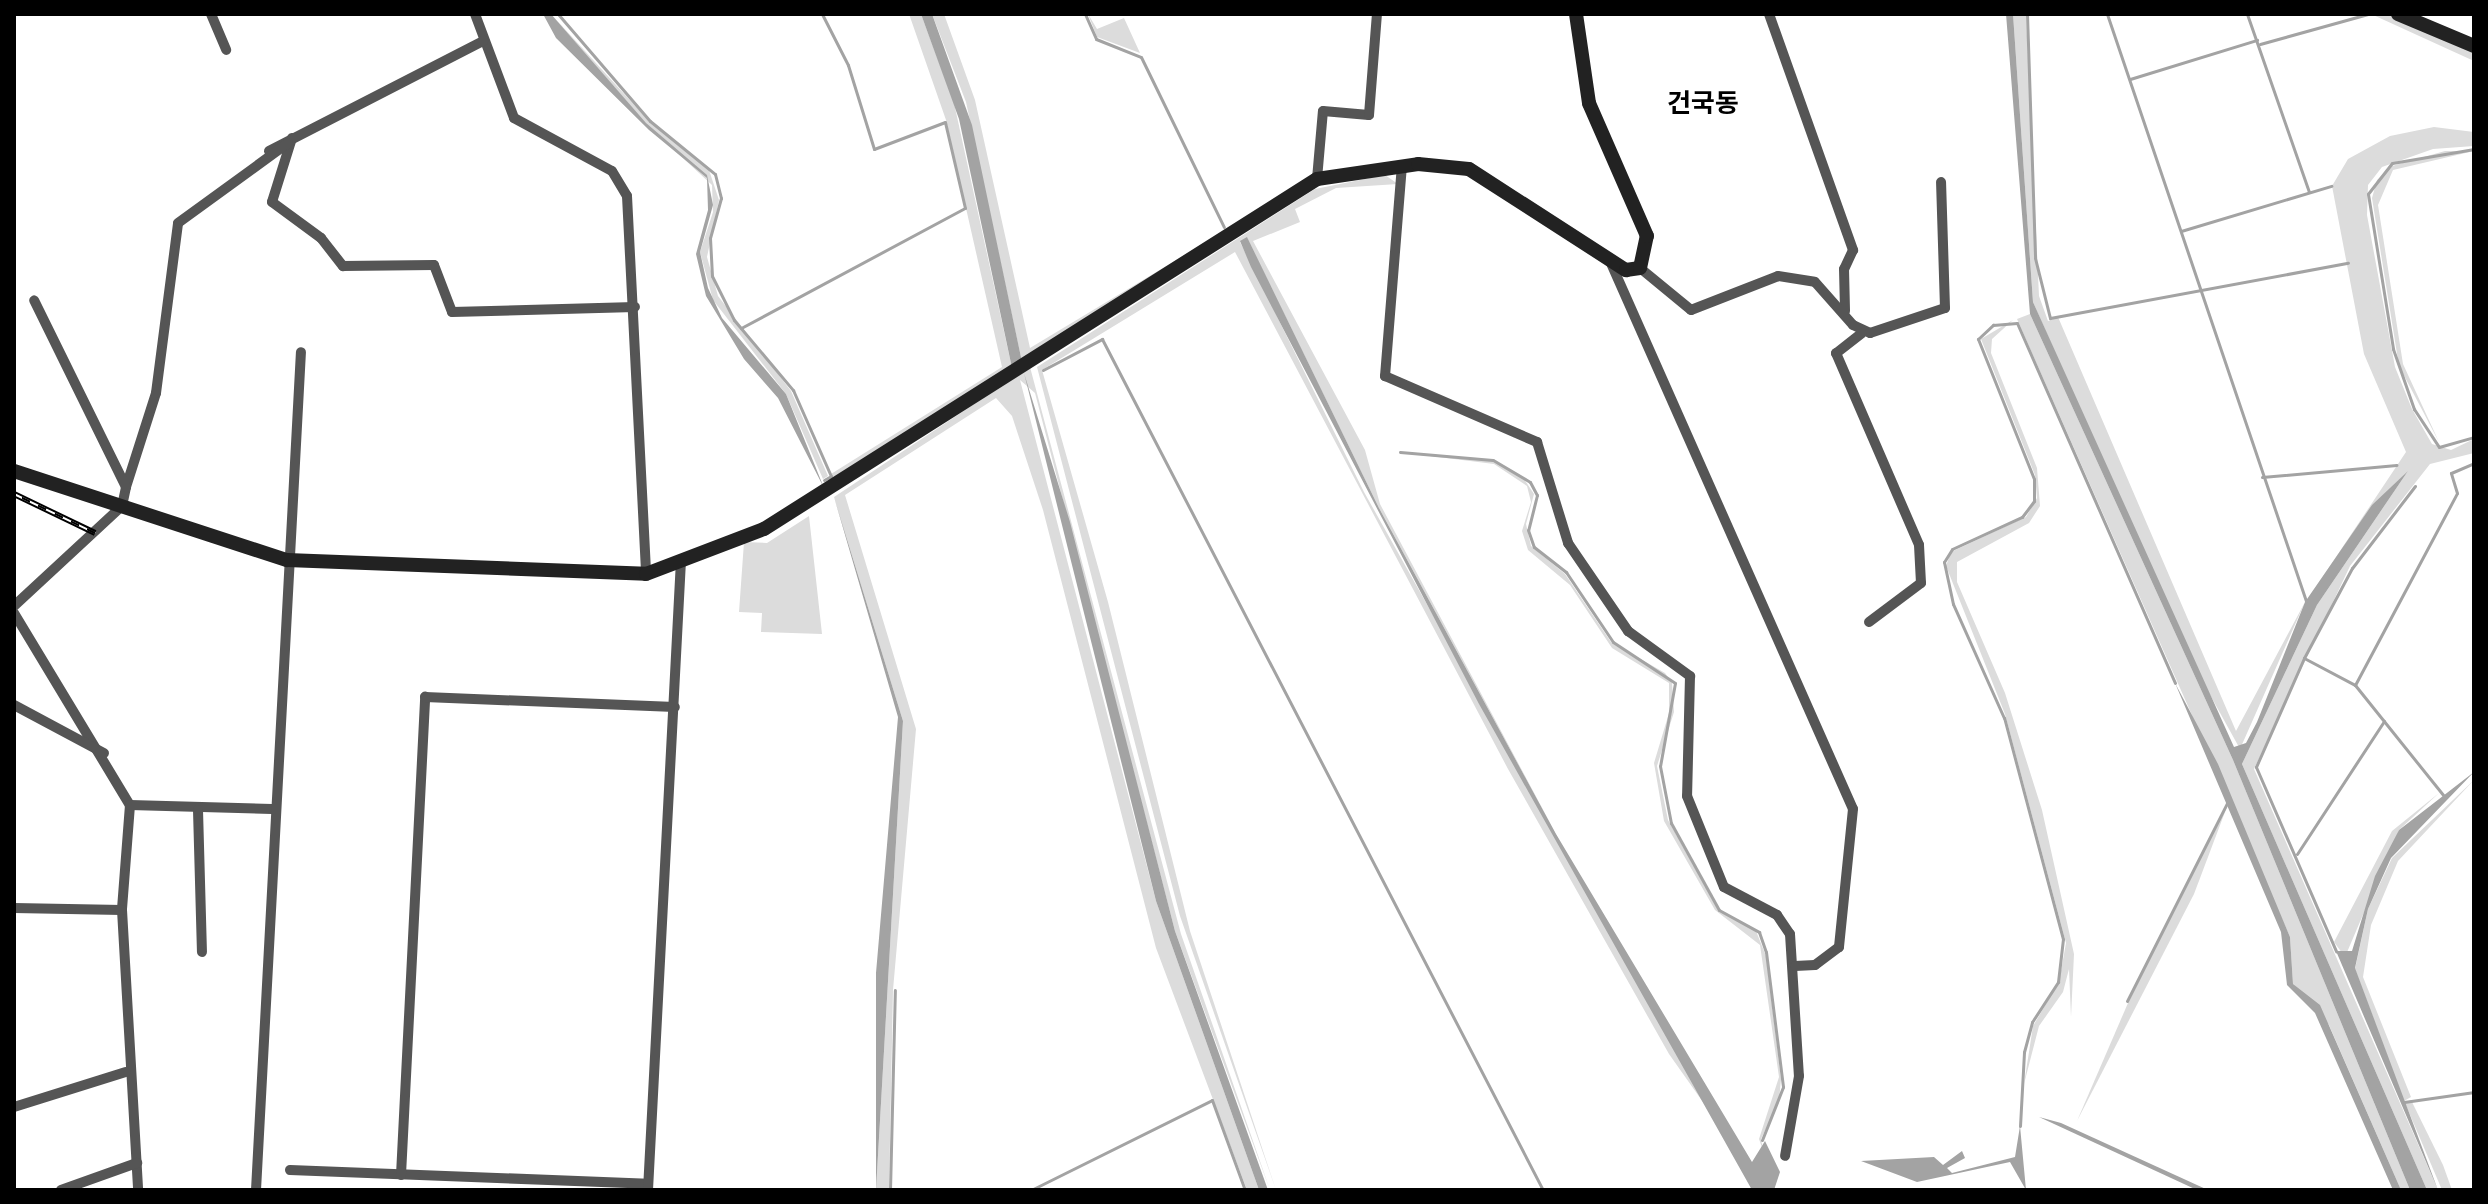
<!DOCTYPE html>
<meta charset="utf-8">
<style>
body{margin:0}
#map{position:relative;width:2488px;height:1204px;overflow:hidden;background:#fff;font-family:"DM Sans","Noto Sans KR",sans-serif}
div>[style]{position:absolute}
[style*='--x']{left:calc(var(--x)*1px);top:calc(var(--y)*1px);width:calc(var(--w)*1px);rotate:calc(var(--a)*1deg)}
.green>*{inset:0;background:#dcdcdc}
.water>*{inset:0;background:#a3a3a3}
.stream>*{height:3px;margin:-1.5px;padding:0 1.5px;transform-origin:1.5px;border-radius:1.5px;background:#a3a3a3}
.street>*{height:10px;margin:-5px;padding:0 5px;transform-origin:5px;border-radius:5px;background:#555}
.secondary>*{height:14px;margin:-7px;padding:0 7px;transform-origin:7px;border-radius:7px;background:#222}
.rail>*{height:6px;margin-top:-3px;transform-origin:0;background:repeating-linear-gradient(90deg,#fff 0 9px,#000 0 18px);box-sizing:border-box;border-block:2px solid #000}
span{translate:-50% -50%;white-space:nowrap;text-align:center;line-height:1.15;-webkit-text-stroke:7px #fff;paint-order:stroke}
.quarter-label{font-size:26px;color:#000;font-weight:700}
.frame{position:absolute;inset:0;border:16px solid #000;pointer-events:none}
</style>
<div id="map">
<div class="green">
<div style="clip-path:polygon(551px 14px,649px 121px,708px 167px,719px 200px,707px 257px,718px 296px,791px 391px,828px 476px,823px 479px,786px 394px,713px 300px,700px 252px,713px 212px,712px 185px,645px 123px)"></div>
<div style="clip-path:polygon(909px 14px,921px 14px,954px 103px,1012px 368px,827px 485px,831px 474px,1002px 367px,946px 120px)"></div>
<div style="clip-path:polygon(932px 14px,944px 14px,975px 100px,1030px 348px,1231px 227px,1022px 362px,966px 102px)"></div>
<div style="clip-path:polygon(1088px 14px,1097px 29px,1124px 18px,1140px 53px,1097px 37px)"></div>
<div style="clip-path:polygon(2013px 14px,2026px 15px,2039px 296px,2048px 321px,2058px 317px,2236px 731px,2305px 602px,2240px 749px,2188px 655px,2033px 302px)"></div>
<div style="clip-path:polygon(2371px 14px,2388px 14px,2474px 51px,2474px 61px)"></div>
<div style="clip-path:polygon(2434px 127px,2474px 132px,2474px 146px,2433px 149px,2382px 167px,2368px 185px,2367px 215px,2395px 367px,2412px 409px,2432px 444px,2451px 450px,2474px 439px,2474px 453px,2430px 464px,2350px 566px,2254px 769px,2438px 1190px,2427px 1190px,2242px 764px,2317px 605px,2408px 471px,2368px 512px,2308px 599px,2406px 452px,2364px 354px,2332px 186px,2348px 159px,2390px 136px)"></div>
<div style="clip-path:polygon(2445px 151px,2474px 151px,2393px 170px,2378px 205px,2403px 364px,2439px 442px,2399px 366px,2372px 198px,2377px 180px,2392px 166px)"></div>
<div style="clip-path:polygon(1385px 175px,1398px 184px,1336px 188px,1295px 209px,1300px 222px,1253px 241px,1365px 450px,1380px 504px,1556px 834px,1379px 508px,1247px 238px,1240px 242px,1364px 492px,1717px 1122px,1669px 1054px,1508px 769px,1235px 252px,1042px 370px,1108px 602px,1190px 931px,1276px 1190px,1180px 916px,1037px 367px,1315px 189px)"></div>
<div style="clip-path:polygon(2030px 314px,2233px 760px,2410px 1190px,2401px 1190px,2329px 1025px,2293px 984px,2290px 937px,2017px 319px)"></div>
<div style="clip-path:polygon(2013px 320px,1992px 339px,1991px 353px,2037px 468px,2040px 506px,2029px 523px,1957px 562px,1957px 582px,2005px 693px,2042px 810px,2074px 954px,2071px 1017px,2069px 969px,2063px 992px,2039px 1026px,2024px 1084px,2033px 1026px,2059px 982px,2066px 943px,2005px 714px,1946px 566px,1951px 552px,2026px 517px,2037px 498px,2035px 475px,1981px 339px)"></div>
<div style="clip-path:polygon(1030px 367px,1181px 934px,1270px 1190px,1175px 931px,1035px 393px,1020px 380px,1156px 901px,1259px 1190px,1247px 1190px,1156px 948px,1043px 510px,1012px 416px,996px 398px,845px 495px,916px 729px,893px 990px,889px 1190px,876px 1190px,903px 721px,834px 497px)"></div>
<div style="clip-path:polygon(1398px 452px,1494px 461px,1524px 479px,1534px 494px,1526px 524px,1531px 546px,1565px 574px,1611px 642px,1665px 673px,1672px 683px,1674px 712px,1657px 766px,1668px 820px,1718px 909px,1756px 931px,1766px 956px,1781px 1079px,1779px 1101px,1761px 1139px,1763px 1150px,1759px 1139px,1779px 1077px,1760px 945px,1715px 910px,1664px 821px,1654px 763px,1669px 713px,1669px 683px,1612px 648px,1570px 585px,1528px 550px,1522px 531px,1531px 502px,1527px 486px,1494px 464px)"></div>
<div style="clip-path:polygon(809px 516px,822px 634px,761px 632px,762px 613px,739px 612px,744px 542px,767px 543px)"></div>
<div style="clip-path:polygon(2474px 780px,2398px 861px,2371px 925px,2363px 977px,2411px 1097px,2404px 1101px,2355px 969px,2368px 909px,2392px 858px)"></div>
<div style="clip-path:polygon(2439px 793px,2399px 830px,2345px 957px,2334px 942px,2392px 831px)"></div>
<div style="clip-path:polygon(2228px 804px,2194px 894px,2077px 1121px,2128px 1003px)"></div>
<div style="clip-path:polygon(2411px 1100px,2443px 1165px,2452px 1190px,2442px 1190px,2405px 1103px)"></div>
</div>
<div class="water">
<div style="clip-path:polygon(543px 14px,551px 14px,646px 123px,707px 175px,713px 205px,700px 252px,708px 288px,722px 318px,786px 394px,824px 488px,778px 398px,744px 359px,706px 296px,696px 254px,708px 210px,707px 178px,649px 130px,556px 38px)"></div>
<div style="clip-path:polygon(921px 14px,932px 14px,972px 125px,1022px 362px,1012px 368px,959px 119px)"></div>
<div style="clip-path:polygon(2006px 14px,2013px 14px,2033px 302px,2234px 747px,2246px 743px,2257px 722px,2305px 602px,2372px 505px,2408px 471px,2317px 605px,2242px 764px,2427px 1190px,2410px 1190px,2233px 760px,2030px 314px)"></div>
<div style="clip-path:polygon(1247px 237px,1379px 508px,1556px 834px,1752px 1162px,1765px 1141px,1780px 1172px,1774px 1190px,1752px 1190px,1479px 704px,1251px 267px,1240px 241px)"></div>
<div style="clip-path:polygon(1024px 373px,1070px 522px,1175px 931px,1268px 1190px,1259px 1190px,1156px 901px)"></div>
<div style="clip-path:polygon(834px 497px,903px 721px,876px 1190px,876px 973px,898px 717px)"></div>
<div style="clip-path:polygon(2175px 683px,2218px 764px,2290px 937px,2293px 984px,2320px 1005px,2401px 1190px,2393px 1190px,2315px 1013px,2287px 985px,2281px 932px)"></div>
<div style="clip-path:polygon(2474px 772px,2391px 858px,2368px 909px,2355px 968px,2438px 1190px,2336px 951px,2352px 951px,2375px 876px,2399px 830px)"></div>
<div style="clip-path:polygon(2039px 1117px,2061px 1123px,2208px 1190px,2197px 1190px)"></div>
<div style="clip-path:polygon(2020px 1126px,2026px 1190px,2010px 1162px,1917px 1182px,1861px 1161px,1934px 1157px,1943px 1165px,1962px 1151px,1965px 1158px,1947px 1168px,1952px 1173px,2015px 1157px)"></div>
</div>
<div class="stream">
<div style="--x:558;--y:14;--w:141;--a:49.3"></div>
<div style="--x:650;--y:121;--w:84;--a:39.2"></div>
<div style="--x:715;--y:174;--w:25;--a:76"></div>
<div style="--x:721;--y:198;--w:41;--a:105.4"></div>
<div style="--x:710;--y:238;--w:38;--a:87"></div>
<div style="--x:712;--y:276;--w:49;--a:63.4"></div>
<div style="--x:734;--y:320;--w:92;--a:49.9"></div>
<div style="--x:793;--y:390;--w:94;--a:66.2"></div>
<div style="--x:831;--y:476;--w:8;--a:150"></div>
<div style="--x:1085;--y:14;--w:27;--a:66"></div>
<div style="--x:1096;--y:39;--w:48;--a:21.8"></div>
<div style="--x:1141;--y:57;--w:189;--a:64"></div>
<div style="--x:2027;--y:14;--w:244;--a:88.1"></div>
<div style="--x:2035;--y:258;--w:62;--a:76"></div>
<div style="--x:2050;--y:318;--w:303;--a:-10.5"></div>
<div style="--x:2107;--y:14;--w:620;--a:71.27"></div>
<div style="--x:2247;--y:14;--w:188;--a:70.8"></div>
<div style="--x:2260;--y:44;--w:112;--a:-15.5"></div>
<div style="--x:2130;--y:79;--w:133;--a:-17.1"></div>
<div style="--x:2474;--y:149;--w:83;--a:170.3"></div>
<div style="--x:2392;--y:163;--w:39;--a:128"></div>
<div style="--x:2368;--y:194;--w:157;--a:80.8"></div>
<div style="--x:2393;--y:349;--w:64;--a:70.7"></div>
<div style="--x:2414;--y:409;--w:45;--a:56.7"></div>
<div style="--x:2439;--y:447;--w:36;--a:-16"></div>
<div style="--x:2181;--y:231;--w:157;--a:-16.7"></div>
<div style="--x:741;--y:328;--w:254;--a:-28.2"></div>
<div style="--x:965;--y:208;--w:88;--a:-103.1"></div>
<div style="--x:945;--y:122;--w:76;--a:159.2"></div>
<div style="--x:874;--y:149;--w:88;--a:-107.2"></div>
<div style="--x:848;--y:65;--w:57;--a:-117"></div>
<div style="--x:1043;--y:370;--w:67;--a:-27.7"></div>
<div style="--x:1102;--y:339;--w:958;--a:62.61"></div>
<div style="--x:1400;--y:452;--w:93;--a:4.9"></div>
<div style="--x:1493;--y:460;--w:43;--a:30.7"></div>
<div style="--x:1530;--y:482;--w:15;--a:62"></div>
<div style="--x:1537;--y:495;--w:36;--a:104"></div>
<div style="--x:1528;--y:530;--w:18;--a:71"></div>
<div style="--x:1534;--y:547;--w:41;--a:38"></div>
<div style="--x:1566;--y:572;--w:84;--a:56.1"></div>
<div style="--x:1613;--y:642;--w:74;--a:33.5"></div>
<div style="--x:1675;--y:683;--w:84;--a:100.2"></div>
<div style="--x:1660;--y:766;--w:58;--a:79.1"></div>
<div style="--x:1671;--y:823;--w:99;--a:61.1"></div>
<div style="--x:1719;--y:910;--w:46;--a:28.8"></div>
<div style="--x:1759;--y:932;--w:21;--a:71"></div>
<div style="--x:1766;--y:952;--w:136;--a:82.8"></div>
<div style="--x:1783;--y:1087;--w:57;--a:111.6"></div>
<div style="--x:2262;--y:477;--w:135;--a:-5.1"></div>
<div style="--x:2415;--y:486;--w:103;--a:127.5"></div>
<div style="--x:2352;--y:568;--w:102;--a:118.1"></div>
<div style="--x:2304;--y:658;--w:58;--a:27.9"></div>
<div style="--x:2355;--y:685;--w:141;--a:51.3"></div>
<div style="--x:2304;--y:658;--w:119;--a:113.8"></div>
<div style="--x:2256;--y:767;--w:201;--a:66.5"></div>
<div style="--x:2355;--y:685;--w:217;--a:-62"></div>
<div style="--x:2457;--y:493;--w:21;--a:-107"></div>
<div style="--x:2451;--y:473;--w:25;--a:-23"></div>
<div style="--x:2297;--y:854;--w:159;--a:-56.8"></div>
<div style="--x:2127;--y:1001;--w:222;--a:-63.2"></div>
<div style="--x:2404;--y:1102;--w:71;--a:-8.1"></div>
<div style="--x:2020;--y:1126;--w:74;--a:-86.9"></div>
<div style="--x:2024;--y:1052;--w:31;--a:-75"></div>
<div style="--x:2032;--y:1022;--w:48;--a:-57"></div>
<div style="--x:2058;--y:982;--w:43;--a:-83.4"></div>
<div style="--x:2063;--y:939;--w:229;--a:-104.9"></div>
<div style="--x:2004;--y:718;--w:125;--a:-114.1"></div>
<div style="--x:1953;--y:604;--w:43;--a:-102.1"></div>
<div style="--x:1944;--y:562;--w:15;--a:-58"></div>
<div style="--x:1952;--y:549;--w:77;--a:-24.6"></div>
<div style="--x:2022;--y:517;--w:20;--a:-53"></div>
<div style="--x:2034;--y:501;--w:22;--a:-90"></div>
<div style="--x:2034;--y:479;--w:151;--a:-111.8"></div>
<div style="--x:1978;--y:339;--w:21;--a:-43"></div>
<div style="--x:1993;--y:325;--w:24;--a:-5"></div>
<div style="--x:2017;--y:323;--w:393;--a:66.3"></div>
<div style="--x:890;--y:1190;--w:200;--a:-88.6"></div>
<div style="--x:1031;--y:1190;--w:202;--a:-26.4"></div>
<div style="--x:1212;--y:1100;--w:96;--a:69.9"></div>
</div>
<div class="street">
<div style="--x:211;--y:14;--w:39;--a:67"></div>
<div style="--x:475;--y:14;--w:111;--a:69.4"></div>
<div style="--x:514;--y:118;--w:111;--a:28.4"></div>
<div style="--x:612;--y:171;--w:29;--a:59"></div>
<div style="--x:627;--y:196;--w:378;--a:87.1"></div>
<div style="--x:1769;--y:14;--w:251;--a:70.4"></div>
<div style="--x:1853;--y:250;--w:21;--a:115"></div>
<div style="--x:1844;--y:269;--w:42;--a:88.6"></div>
<div style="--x:292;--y:138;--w:67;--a:107.4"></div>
<div style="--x:272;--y:202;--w:61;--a:36.3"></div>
<div style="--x:321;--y:238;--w:36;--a:52"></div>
<div style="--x:343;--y:266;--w:91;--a:-0.6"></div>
<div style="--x:434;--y:265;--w:50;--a:69"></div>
<div style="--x:452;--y:312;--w:183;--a:-1.6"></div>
<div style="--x:269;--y:151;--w:241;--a:-27.2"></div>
<div style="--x:1402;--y:165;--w:212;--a:94.6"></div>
<div style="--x:1385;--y:376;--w:166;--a:23.5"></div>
<div style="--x:1537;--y:442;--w:106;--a:72.9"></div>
<div style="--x:1568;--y:543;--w:107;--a:55.7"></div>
<div style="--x:1628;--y:631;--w:77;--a:36"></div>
<div style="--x:1690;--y:676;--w:120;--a:91.4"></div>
<div style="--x:1687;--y:796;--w:98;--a:67.9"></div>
<div style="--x:1724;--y:887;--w:60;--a:27.8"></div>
<div style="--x:1777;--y:915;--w:23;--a:56"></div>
<div style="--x:1790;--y:934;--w:142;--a:86.4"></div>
<div style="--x:1799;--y:1076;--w:81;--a:99.9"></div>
<div style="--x:1317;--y:179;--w:68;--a:-85"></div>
<div style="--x:1323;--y:111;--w:46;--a:5"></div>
<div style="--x:1369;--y:115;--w:101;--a:-85.5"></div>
<div style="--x:1610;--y:261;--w:599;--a:66.09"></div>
<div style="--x:1853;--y:809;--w:139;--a:95.8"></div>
<div style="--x:1839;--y:947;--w:30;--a:143"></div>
<div style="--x:1815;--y:965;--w:20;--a:177"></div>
<div style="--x:1640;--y:268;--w:66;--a:39.5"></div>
<div style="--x:1691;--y:310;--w:93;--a:-21.3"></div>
<div style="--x:1778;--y:276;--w:37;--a:9"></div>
<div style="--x:1815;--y:282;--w:57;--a:48.5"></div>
<div style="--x:1853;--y:325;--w:19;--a:25"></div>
<div style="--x:1870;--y:333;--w:79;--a:-18.4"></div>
<div style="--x:1945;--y:308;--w:126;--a:-91.8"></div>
<div style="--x:1862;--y:333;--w:33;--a:142"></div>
<div style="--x:1836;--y:353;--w:209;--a:66.6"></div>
<div style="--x:1919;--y:545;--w:38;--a:87"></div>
<div style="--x:1921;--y:583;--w:65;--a:143.1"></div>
<div style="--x:126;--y:487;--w:99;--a:-72.3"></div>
<div style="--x:156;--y:393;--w:171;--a:-82.6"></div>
<div style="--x:178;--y:223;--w:136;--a:-36"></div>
<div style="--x:14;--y:606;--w:147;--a:-42.8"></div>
<div style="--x:122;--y:506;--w:19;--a:-78"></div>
<div style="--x:126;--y:487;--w:208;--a:-116.2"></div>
<div style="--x:14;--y:613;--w:224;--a:58.9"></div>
<div style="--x:130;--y:805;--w:105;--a:94.4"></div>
<div style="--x:122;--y:910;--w:280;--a:86.7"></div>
<div style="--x:14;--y:705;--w:102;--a:28.1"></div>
<div style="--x:130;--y:805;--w:142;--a:1.6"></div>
<div style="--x:198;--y:810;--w:142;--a:88.4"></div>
<div style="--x:14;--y:908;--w:108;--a:1.1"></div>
<div style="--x:14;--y:1107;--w:117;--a:-17.4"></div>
<div style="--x:290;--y:1170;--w:358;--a:2.2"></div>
<div style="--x:401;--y:1175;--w:479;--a:-87.1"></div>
<div style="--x:425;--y:697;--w:250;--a:2.3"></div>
<div style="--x:61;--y:1190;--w:81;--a:-19.6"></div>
<div style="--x:256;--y:1190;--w:839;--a:-86.93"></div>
<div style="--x:648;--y:1190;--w:631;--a:-87"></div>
</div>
<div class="secondary">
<div style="--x:2398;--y:14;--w:82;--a:22.8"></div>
<div style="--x:14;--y:471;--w:287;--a:18.1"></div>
<div style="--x:287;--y:560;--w:359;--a:2.2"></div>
<div style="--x:646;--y:574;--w:126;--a:-20.9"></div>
<div style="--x:764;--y:529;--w:654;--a:-32.33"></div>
<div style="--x:1317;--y:179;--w:102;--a:-8.4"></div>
<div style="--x:1418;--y:164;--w:51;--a:5.6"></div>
<div style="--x:1469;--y:169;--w:187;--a:32.8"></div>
<div style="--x:1626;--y:270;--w:14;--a:-8"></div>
<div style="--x:1640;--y:268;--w:33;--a:-78"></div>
<div style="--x:1647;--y:236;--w:145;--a:-113.6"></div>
<div style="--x:1589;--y:103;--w:90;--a:-98.3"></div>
</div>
<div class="rail">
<div style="--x:14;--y:494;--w:90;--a:25.7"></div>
</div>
<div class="quarter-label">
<span style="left:1703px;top:104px">건국동</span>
</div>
<div class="frame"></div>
</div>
